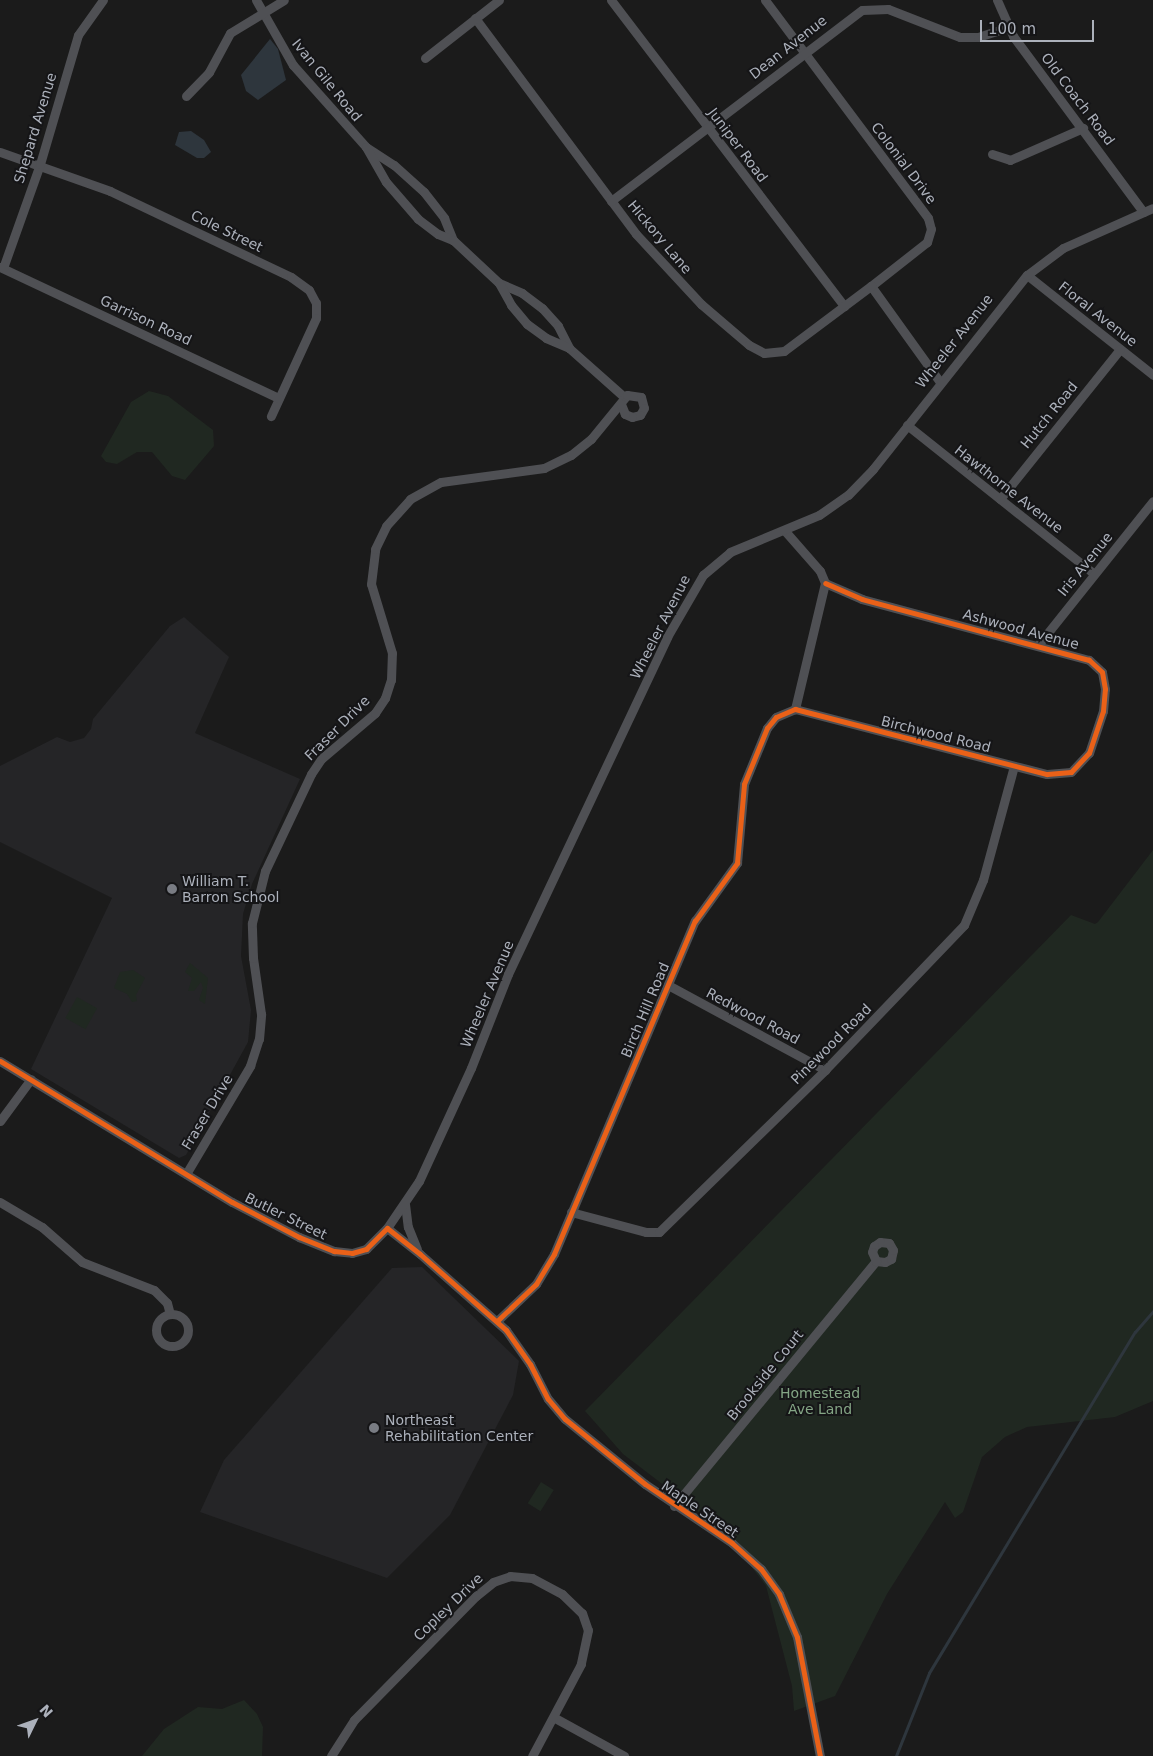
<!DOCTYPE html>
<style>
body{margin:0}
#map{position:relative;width:1153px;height:1756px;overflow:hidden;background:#1b1b1b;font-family:"DejaVu Sans",sans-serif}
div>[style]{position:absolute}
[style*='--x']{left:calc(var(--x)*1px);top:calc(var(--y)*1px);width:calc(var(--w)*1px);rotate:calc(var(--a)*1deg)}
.built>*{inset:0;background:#252527}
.green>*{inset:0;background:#202821;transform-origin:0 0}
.water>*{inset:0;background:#2e363d}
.stream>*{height:2.5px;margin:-1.25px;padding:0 1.25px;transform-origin:1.25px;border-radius:1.25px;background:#2e363d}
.minor>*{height:9px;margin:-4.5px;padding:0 4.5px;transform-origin:4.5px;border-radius:4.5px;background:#4f5054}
.minor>.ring{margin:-4.5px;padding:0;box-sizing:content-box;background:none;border:9px solid #4f5054;border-radius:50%}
.cycleway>*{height:5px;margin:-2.5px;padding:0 2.5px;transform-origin:2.5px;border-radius:2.5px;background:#ea6118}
.dots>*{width:14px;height:14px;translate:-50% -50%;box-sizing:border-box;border:2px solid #151517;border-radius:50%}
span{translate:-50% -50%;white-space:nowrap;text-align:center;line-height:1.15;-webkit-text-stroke:4px #151517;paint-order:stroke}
.street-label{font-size:14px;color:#acb1bb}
.poi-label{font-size:14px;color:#acb1bb}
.left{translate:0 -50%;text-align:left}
.park-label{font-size:14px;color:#84a585}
.north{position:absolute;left:10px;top:1696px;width:50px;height:50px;-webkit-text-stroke:4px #151517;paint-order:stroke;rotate:48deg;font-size:14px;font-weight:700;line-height:20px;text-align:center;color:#acb1bb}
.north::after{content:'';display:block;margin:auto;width:18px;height:22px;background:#acb1bb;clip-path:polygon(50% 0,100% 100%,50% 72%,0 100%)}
.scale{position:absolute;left:980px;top:20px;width:114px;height:22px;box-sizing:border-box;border:2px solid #acb1bb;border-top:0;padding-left:6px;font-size:15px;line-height:18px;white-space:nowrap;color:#acb1bb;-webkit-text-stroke:4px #151517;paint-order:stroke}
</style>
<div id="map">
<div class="built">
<div style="clip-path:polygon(184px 617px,229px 657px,195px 733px,300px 779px,252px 884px,243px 914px,241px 956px,251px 1010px,248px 1042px,186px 1155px,179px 1158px,31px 1069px,112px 898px,0 842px,0 766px,57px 737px,70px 742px,84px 738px,91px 729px,93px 719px,170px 626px)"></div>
<div style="clip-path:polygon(422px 1267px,519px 1361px,513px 1395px,450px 1515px,387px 1578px,200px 1512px,224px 1460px,392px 1268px)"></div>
</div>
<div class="green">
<div style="clip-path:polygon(149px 391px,168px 396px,213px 430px,214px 446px,185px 480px,172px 476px,152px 452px,137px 452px,117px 464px,106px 462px,101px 456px,131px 402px)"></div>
<div style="clip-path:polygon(1153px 850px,1153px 1401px,1115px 1417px,1027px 1427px,1005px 1437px,982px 1457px,963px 1512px,955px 1518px,945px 1502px,887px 1594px,835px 1696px,794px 1711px,792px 1686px,766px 1586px,725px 1532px,623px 1454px,585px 1411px,1071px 915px,1095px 924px,1098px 922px)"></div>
<div style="clip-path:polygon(190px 963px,208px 978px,205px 1004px,199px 1000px,203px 988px,201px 982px,194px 991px,188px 991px,192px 978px,185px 972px)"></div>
<div style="clip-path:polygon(133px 970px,145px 978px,136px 995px,137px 1001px,132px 1002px,127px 994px,114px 988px,120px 972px)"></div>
<div style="left:77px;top:997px;width:23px;height:24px;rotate:29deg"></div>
<div style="left:541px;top:1482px;width:15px;height:25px;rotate:32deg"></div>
<div style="clip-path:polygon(244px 1700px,257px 1714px,263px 1727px,262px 1756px,142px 1756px,164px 1729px,198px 1707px,222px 1709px)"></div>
</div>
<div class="water">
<div style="clip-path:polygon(270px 39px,278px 49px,286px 80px,258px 100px,246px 91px,241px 75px)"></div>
<div style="clip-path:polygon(191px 131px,204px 140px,211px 152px,204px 158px,197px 158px,175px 145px,179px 132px)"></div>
</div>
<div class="stream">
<div style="--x:896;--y:1756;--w:89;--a:-68.3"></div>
<div style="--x:929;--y:1673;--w:398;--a:-58.9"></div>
<div style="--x:1135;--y:1332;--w:28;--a:-49"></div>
</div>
<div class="minor">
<div style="--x:256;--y:0;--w:75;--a:60.4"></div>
<div style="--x:293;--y:65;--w:110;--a:48.3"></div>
<div style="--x:366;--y:147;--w:33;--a:33"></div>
<div style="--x:394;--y:165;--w:40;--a:42"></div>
<div style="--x:424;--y:192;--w:33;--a:52"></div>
<div style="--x:444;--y:218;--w:24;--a:68"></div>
<div style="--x:611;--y:0;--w:385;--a:52.7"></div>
<div style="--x:765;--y:0;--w:272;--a:53.2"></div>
<div style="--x:928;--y:218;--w:11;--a:75"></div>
<div style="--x:931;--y:229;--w:14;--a:107"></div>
<div style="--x:927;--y:242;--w:71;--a:141.8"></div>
<div style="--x:871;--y:286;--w:118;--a:54.3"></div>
<div style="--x:997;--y:0;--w:39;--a:66"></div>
<div style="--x:1013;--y:36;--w:219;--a:53.5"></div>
<div style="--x:475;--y:18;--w:269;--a:53.3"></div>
<div style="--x:636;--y:234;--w:96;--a:47.1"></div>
<div style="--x:701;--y:304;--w:63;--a:40.5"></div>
<div style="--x:749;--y:345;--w:17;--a:28"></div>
<div style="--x:764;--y:353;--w:20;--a:-6"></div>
<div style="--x:784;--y:351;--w:109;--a:-36.8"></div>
<div style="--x:425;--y:58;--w:94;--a:-38.1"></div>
<div style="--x:186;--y:96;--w:33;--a:-46"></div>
<div style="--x:209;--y:72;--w:44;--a:-61.7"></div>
<div style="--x:230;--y:33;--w:63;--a:-31.4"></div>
<div style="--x:366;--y:147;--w:40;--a:60.3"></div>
<div style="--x:386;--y:182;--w:49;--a:49.1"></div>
<div style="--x:418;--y:219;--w:25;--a:37"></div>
<div style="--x:438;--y:234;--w:16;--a:22"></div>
<div style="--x:453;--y:240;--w:63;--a:43.1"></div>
<div style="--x:499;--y:283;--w:25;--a:23"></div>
<div style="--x:522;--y:293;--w:25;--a:37"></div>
<div style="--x:542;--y:308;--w:24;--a:48"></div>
<div style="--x:558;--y:326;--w:25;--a:63"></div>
<div style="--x:569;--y:348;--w:74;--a:41.7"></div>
<div style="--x:0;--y:152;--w:117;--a:19.5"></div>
<div style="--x:110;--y:191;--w:200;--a:25.4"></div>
<div style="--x:291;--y:277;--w:22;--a:36"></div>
<div style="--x:309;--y:290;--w:15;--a:62"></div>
<div style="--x:316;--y:303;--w:15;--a:90"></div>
<div style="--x:316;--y:318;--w:108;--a:114.7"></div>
<div style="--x:992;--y:154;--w:19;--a:18"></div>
<div style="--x:1010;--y:160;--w:80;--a:-23.7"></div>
<div style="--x:611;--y:201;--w:315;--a:-37.3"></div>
<div style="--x:862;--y:10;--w:26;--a:-2"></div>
<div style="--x:888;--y:9;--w:77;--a:21.3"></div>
<div style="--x:960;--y:37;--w:18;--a:0"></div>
<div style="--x:978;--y:37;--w:32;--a:-18"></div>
<div style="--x:0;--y:267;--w:308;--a:25.2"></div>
<div style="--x:3;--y:268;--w:110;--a:-70.4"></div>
<div style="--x:40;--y:164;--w:134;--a:-73.6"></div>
<div style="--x:78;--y:35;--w:43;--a:-54.5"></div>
<div style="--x:1027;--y:275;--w:161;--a:38.4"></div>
<div style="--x:499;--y:283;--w:25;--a:61"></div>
<div style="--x:511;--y:305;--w:25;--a:50"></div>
<div style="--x:527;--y:324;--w:24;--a:36"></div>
<div style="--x:546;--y:338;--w:25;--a:23"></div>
<div style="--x:907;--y:425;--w:239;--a:38.5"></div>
<div style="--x:1000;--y:499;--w:192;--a:-51.3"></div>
<div style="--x:785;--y:531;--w:53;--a:48.8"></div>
<div style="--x:820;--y:571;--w:13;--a:67"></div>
<div style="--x:825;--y:583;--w:130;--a:103.4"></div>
<div style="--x:1038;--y:645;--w:184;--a:-51.4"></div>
<div style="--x:668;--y:985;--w:179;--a:28.4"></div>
<div style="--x:0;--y:1061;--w:271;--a:31.3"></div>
<div style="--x:232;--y:1202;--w:76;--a:27.6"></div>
<div style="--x:299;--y:1237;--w:38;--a:22"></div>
<div style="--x:334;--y:1251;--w:18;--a:6"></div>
<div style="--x:352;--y:1253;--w:15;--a:-16"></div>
<div style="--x:366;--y:1249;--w:30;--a:-45"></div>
<div style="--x:387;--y:1228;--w:42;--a:38.2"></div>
<div style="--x:420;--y:1254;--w:115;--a:41.5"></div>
<div style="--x:506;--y:1330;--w:42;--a:54.8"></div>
<div style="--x:530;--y:1364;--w:39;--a:63"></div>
<div style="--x:548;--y:1399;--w:26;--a:50"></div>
<div style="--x:565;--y:1419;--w:103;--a:39.1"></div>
<div style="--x:645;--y:1484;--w:105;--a:34.1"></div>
<div style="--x:732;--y:1543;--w:39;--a:42"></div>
<div style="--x:761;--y:1569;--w:31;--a:54"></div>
<div style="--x:779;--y:1594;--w:47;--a:67.3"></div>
<div style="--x:797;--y:1637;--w:121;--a:79.1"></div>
<div style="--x:0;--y:1121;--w:52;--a:-53.6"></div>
<div style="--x:186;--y:1174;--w:126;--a:-59.3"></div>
<div style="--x:250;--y:1066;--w:28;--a:-72"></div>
<div style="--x:259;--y:1039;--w:25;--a:-85"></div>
<div style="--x:261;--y:1014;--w:57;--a:-98.1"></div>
<div style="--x:253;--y:958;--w:35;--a:-92"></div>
<div style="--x:252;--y:923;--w:54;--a:-76"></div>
<div style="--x:265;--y:871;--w:107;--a:-64.6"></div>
<div style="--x:311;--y:774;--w:18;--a:-56"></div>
<div style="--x:321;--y:759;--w:71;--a:-40.4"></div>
<div style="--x:375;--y:713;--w:18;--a:-56"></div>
<div style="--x:385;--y:698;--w:19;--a:-72"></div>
<div style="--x:391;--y:680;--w:27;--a:-88"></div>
<div style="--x:392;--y:653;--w:72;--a:-106.9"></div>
<div style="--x:371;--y:584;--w:35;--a:-83"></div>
<div style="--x:375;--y:549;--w:25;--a:-64"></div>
<div style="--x:386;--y:526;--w:36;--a:-48"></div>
<div style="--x:410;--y:499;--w:35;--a:-29"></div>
<div style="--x:441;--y:482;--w:104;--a:-7.7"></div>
<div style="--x:544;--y:468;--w:30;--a:-26"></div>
<div style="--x:571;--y:455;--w:26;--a:-39"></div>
<div style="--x:591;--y:439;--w:57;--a:-50.7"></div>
<div style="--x:627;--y:395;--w:14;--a:8"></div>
<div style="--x:641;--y:397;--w:11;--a:75"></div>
<div style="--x:644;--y:408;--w:8;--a:120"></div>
<div style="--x:640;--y:415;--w:8;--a:166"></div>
<div style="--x:632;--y:417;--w:8;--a:-157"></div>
<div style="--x:625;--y:414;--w:11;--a:-112"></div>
<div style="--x:0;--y:1202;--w:49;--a:30.8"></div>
<div style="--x:42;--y:1227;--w:53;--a:41.2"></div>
<div style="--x:82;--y:1262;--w:77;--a:21.3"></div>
<div style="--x:154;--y:1290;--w:18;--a:45"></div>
<div style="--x:167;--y:1303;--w:11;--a:75"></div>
<div style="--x:405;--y:1204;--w:23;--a:83"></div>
<div style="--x:408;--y:1227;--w:24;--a:68"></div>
<div style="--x:571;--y:1212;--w:78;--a:14.9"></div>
<div style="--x:646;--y:1232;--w:13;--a:0"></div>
<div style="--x:659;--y:1232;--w:232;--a:-44.3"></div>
<div style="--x:825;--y:1070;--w:201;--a:-46.2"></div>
<div style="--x:964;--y:925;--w:49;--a:-67.1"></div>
<div style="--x:983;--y:880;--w:118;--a:-74.8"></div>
<div style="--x:387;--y:1228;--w:57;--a:-55.8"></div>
<div style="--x:419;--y:1181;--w:124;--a:-65.3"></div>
<div style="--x:471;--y:1068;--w:101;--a:-68.5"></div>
<div style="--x:508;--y:974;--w:373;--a:-64.7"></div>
<div style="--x:667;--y:637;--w:72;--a:-59.9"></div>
<div style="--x:703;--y:575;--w:35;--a:-40"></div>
<div style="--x:730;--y:552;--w:96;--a:-22.6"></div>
<div style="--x:819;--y:515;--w:35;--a:-35"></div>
<div style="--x:848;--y:495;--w:36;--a:-46"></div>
<div style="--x:873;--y:469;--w:248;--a:-51.6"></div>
<div style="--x:1027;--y:275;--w:45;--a:-36.9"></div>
<div style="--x:1063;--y:248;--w:98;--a:-24"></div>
<div class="ring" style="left:156px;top:1314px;width:23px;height:23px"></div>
<div style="--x:497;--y:1321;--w:54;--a:-43.5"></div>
<div style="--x:536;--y:1284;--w:35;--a:-59"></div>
<div style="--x:554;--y:1254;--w:362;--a:-67.1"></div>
<div style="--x:695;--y:921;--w:72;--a:-54.1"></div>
<div style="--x:737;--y:863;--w:79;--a:-84.9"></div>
<div style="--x:744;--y:784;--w:61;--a:-67.7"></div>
<div style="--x:767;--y:728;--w:14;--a:-51"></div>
<div style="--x:776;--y:717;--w:21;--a:-23"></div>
<div style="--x:795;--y:709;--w:260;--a:14.5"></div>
<div style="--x:1047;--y:774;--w:24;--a:-5"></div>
<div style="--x:1071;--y:772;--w:26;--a:-47"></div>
<div style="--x:1089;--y:753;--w:44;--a:-71.6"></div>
<div style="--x:1103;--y:711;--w:22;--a:-85"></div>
<div style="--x:1105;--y:689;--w:17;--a:-100"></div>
<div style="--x:1102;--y:672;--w:18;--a:-137"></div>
<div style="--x:1089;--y:660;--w:235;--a:-165"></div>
<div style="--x:862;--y:599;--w:40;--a:-156.6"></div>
<div style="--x:674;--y:1506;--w:318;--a:-50.5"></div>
<div style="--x:876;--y:1261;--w:9;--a:6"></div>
<div style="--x:885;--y:1262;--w:7;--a:-27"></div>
<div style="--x:891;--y:1259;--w:9;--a:-77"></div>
<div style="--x:893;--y:1250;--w:8;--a:-120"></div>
<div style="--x:889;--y:1243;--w:9;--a:-174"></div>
<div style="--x:880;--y:1242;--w:7;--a:146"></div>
<div style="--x:874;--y:1246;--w:6;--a:108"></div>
<div style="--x:872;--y:1252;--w:10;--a:66"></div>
<div style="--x:555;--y:1718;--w:79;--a:28.8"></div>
<div style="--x:331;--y:1756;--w:43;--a:-57.4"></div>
<div style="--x:354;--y:1720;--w:174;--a:-45.5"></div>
<div style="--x:476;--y:1596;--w:22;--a:-39"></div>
<div style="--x:493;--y:1582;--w:18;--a:-19"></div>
<div style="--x:510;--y:1576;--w:22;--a:5"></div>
<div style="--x:532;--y:1578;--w:34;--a:28"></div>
<div style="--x:562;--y:1594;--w:28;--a:44"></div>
<div style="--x:582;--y:1613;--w:18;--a:71"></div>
<div style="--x:588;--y:1630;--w:35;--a:102"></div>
<div style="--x:581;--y:1664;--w:104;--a:118"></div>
</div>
<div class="cycleway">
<div style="--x:0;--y:1061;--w:271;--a:31.3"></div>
<div style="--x:232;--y:1202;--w:76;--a:27.6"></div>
<div style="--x:299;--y:1237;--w:38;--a:22"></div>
<div style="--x:334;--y:1251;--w:18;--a:6"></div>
<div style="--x:352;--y:1253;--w:15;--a:-16"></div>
<div style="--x:366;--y:1249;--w:30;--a:-45"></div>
<div style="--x:387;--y:1228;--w:42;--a:38.2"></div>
<div style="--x:420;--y:1254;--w:115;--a:41.5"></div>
<div style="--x:506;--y:1330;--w:42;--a:54.8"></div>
<div style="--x:530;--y:1364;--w:39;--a:63"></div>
<div style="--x:548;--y:1399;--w:26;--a:50"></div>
<div style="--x:565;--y:1419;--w:103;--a:39.1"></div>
<div style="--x:645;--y:1484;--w:105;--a:34.1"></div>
<div style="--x:732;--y:1543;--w:39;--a:42"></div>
<div style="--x:761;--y:1569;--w:31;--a:54"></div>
<div style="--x:779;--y:1594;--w:47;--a:67.3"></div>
<div style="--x:797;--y:1637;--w:121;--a:79.1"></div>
<div style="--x:497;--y:1321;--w:54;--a:-43.5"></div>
<div style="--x:536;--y:1284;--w:35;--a:-59"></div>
<div style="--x:554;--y:1254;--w:362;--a:-67.1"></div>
<div style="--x:695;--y:921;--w:72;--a:-54.1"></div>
<div style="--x:737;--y:863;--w:79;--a:-84.9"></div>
<div style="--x:744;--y:784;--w:61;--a:-67.7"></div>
<div style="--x:767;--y:728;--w:14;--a:-51"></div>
<div style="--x:776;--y:717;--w:21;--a:-23"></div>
<div style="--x:795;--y:709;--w:260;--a:14.5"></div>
<div style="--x:1047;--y:774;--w:24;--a:-5"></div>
<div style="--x:1071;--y:772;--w:26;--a:-47"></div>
<div style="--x:1089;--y:753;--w:44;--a:-71.6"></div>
<div style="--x:1103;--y:711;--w:22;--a:-85"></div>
<div style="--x:1105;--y:689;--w:17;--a:-100"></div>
<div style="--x:1102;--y:672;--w:18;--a:-137"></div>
<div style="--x:1089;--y:660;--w:235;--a:-165"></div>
<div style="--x:862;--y:599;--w:40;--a:-156.6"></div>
</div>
<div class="dots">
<div style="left:172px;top:889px;background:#797c83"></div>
<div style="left:374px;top:1428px;background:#797c83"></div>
</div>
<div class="street-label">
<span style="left:788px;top:47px;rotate:-38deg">Dean Avenue</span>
<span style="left:327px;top:80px;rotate:51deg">Ivan Gile Road</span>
<span style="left:1078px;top:99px;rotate:53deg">Old Coach Road</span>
<span style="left:35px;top:128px;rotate:-73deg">Shepard Avenue</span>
<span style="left:738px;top:145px;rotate:53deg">Juniper Road</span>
<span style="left:904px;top:163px;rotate:53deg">Colonial Drive</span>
<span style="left:227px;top:231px;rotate:26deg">Cole Street</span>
<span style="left:660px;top:237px;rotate:50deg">Hickory Lane</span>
<span style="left:1098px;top:314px;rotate:38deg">Floral Avenue</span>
<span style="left:146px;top:320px;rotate:25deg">Garrison Road</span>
<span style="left:954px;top:341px;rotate:-52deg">Wheeler Avenue</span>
<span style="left:1049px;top:415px;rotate:-51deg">Hutch Road</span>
<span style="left:1009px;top:489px;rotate:38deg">Hawthorne Avenue</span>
<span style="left:1085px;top:564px;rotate:-51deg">Iris Avenue</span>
<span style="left:660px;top:627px;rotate:-63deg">Wheeler Avenue</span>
<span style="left:1021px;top:629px;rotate:15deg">Ashwood Avenue</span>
<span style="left:337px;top:728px;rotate:-45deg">Fraser Drive</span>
<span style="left:936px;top:734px;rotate:14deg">Birchwood Road</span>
<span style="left:487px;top:994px;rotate:-67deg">Wheeler Avenue</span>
<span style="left:645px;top:1010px;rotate:-67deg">Birch Hill Road</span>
<span style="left:753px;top:1016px;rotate:28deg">Redwood Road</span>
<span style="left:831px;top:1044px;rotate:-45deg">Pinewood Road</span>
<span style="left:207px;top:1112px;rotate:-59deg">Fraser Drive</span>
<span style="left:286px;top:1216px;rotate:26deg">Butler Street</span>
<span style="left:765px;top:1375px;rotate:-51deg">Brookside Court</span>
<span style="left:700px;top:1509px;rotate:34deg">Maple Street</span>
<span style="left:448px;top:1607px;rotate:-44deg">Copley Drive</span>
</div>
<div class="poi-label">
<span class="left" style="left:182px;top:889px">William T.<br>Barron School</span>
<span class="left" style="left:385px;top:1428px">Northeast<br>Rehabilitation Center</span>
</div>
<div class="park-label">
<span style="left:820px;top:1401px">Homestead<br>Ave Land</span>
</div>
<div class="north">N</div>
<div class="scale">100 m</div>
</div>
